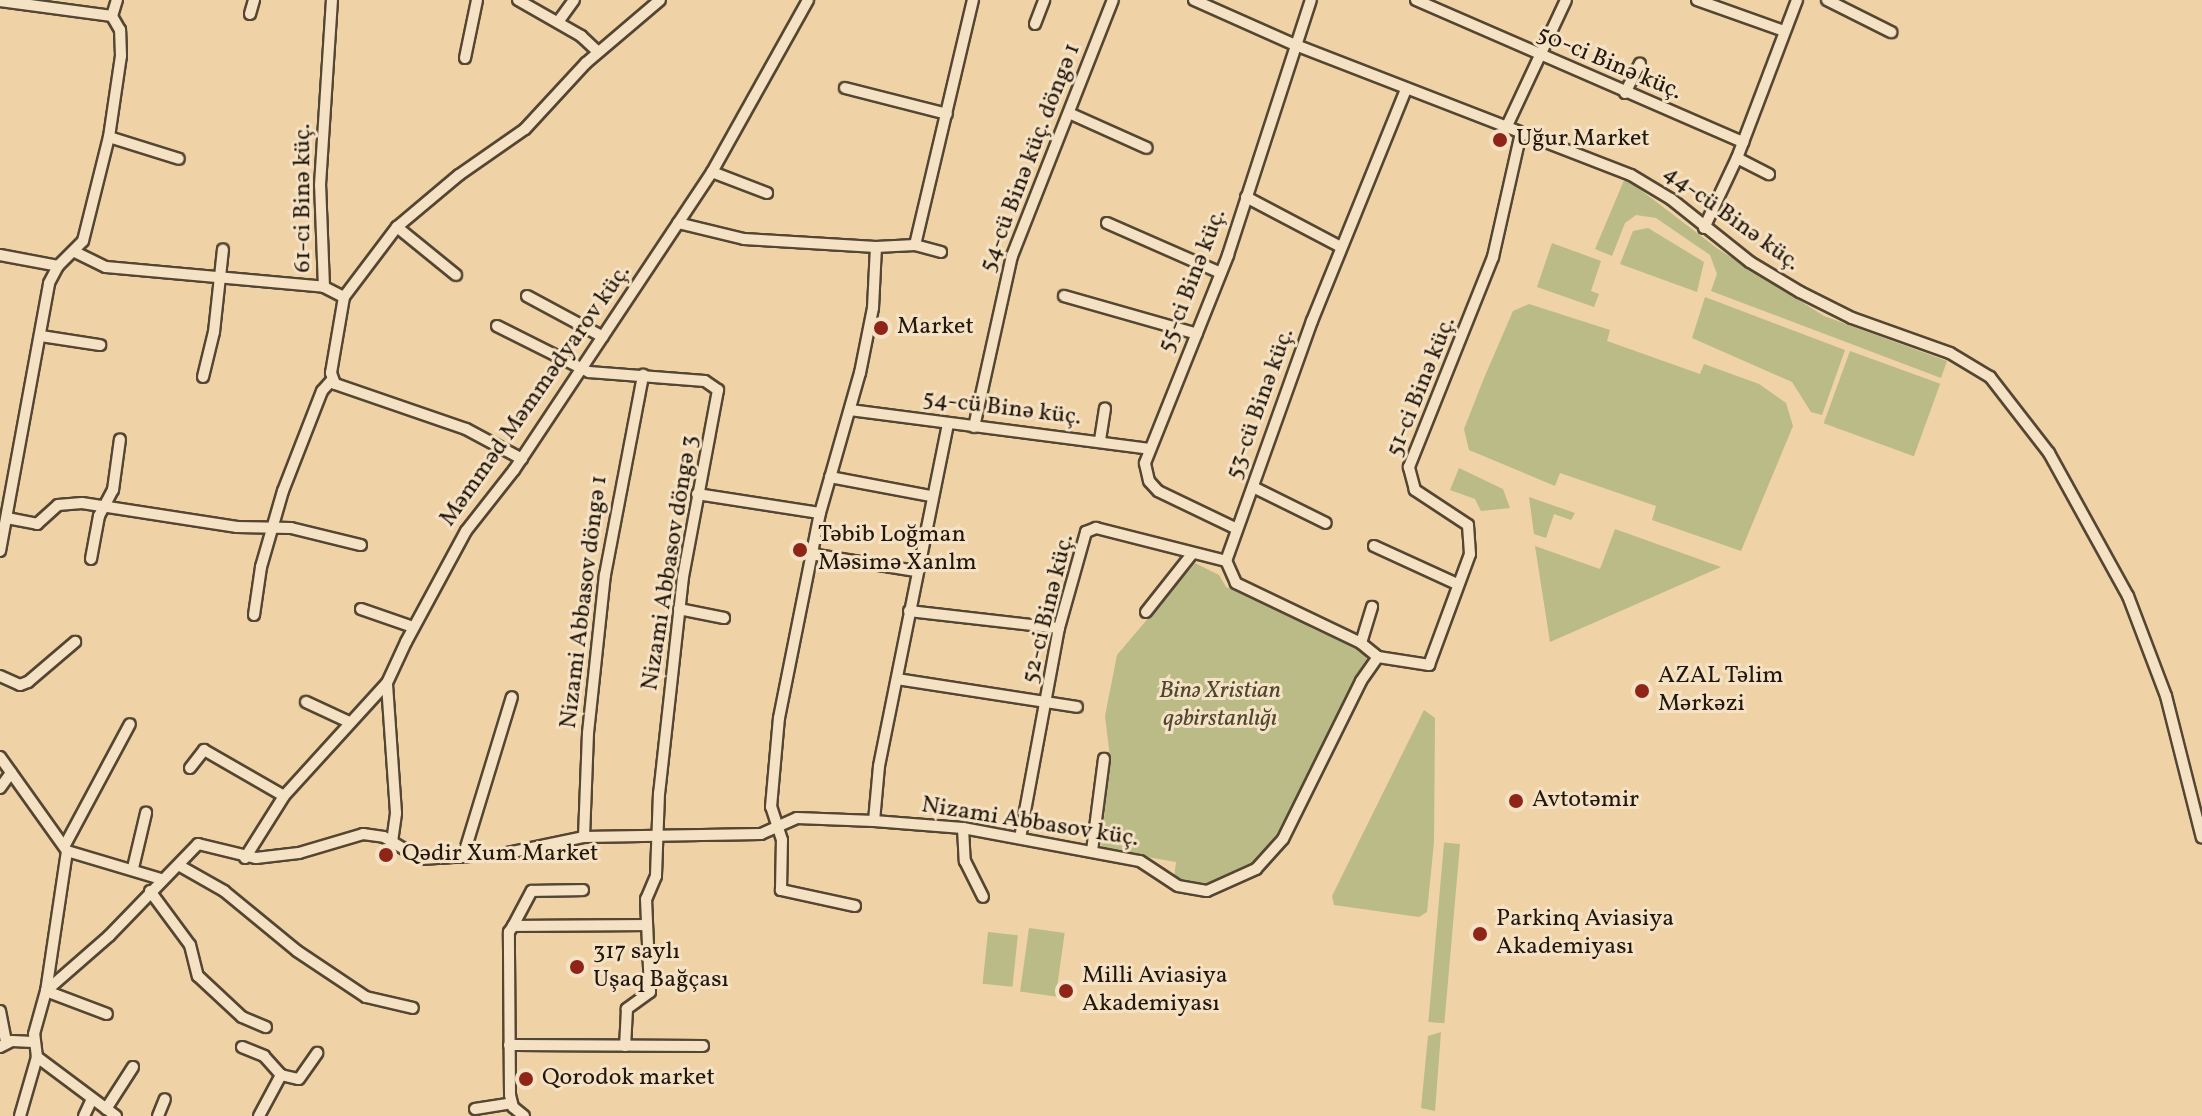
<!DOCTYPE html>
<meta charset="utf-8">
<style>
body{margin:0}
#map{position:relative;width:2202px;height:1116px;overflow:hidden;background:#efd2a6;font-family:Vollkorn,serif}
div>[style]{position:absolute}
[style*='--x']{left:calc(var(--x)*1px);top:calc(var(--y)*1px);width:calc(var(--w)*1px);rotate:calc(var(--a)*1deg)}
.green>*{inset:0;background:#babb86;transform-origin:0 0}
.roads{filter:drop-shadow(2px 0 #544632) drop-shadow(-2px 0 #544632) drop-shadow(0 2px #544632) drop-shadow(0 -2px #544632)}
.minor>*{height:10px;margin:-5px;padding:0 5px;transform-origin:5px;border-radius:5px;background:#f5e2c5}
.dots>*{width:22px;height:22px;translate:-50% -50%;box-sizing:border-box;border:4px solid #f5e2c5;border-radius:50%}
span{translate:-50% -50%;white-space:nowrap;text-align:center;line-height:1.15;-webkit-text-stroke:6px #f5e2c5;paint-order:stroke}
.street-label{font-size:24px;color:#21170c}
.poi-label{font-size:24px;color:#21170c}
.left{translate:0 -50%;text-align:left}
.park-label{font-size:24px;color:#4f4831;font-style:italic}
</style>
<div id="map">
<div class="green">
<div style="clip-path:polygon(1625px 178px,1718px 249px,1824px 316px,1947px 361px,1941px 378px,1711px 291px,1717px 274px,1710px 255px,1656px 218px,1636px 215px,1625px 223px,1612px 256px,1595px 249px)"></div>
<div style="clip-path:polygon(1648px 228px,1704px 262px,1697px 292px,1620px 264px,1633px 231px)"></div>
<div style="clip-path:polygon(1552px 243px,1601px 261px,1591px 291px,1599px 294px,1594px 307px,1537px 287px)"></div>
<div style="clip-path:polygon(1705px 297px,1845px 350px,1822px 415px,1811px 412px,1792px 382px,1692px 338px)"></div>
<div style="clip-path:polygon(1529px 304px,1610px 330px,1607px 341px,1700px 374px,1704px 364px,1759px 384px,1786px 403px,1793px 426px,1741px 551px,1652px 520px,1656px 506px,1560px 473px,1555px 486px,1469px 450px,1464px 429px,1484px 378px,1513px 311px)"></div>
<div style="left:1850px;top:351px;width:96px;height:77px;rotate:20deg"></div>
<div style="clip-path:polygon(1459px 468px,1503px 489px,1510px 508px,1481px 511px,1475px 499px,1450px 490px)"></div>
<div style="clip-path:polygon(1529px 497px,1575px 513px,1571px 520px,1554px 514px,1546px 538px,1534px 534px)"></div>
<div style="clip-path:polygon(1615px 529px,1721px 567px,1550px 642px,1535px 546px,1600px 569px)"></div>
<div style="clip-path:polygon(1195px 563px,1219px 575px,1226px 587px,1288px 611px,1311px 628px,1364px 651px,1367px 661px,1287px 821px,1255px 861px,1206px 887px,1174px 878px,1176px 862px,1101px 849px,1110px 757px,1105px 716px,1117px 655px)"></div>
<div style="clip-path:polygon(1424px 710px,1435px 718px,1434px 842px,1427px 912px,1419px 917px,1334px 905px,1332px 896px)"></div>
<div style="left:1460px;top:844px;width:180px;height:16px;rotate:95deg"></div>
<div style="left:1029px;top:928px;width:36px;height:64px;rotate:8deg"></div>
<div style="left:988px;top:932px;width:30px;height:52px;rotate:6deg"></div>
<div style="clip-path:polygon(1441px 1032px,1435px 1111px,1421px 1108px,1428px 1036px)"></div>
</div>
<div class="roads">
<div class="minor">
<div style="--x:518;--y:0;--w:73;--a:29.7"></div>
<div style="--x:581;--y:36;--w:23;--a:43"></div>
<div style="--x:1194;--y:0;--w:108;--a:24"></div>
<div style="--x:1293;--y:44;--w:362;--a:21.2"></div>
<div style="--x:1631;--y:175;--w:47;--a:31"></div>
<div style="--x:1671;--y:199;--w:101;--a:38.6"></div>
<div style="--x:1750;--y:262;--w:58;--a:31"></div>
<div style="--x:1800;--y:292;--w:58;--a:26.6"></div>
<div style="--x:1852;--y:318;--w:104;--a:19.7"></div>
<div style="--x:1950;--y:353;--w:47;--a:31"></div>
<div style="--x:1990;--y:377;--w:96;--a:52.2"></div>
<div style="--x:2049;--y:453;--w:163;--a:61.1"></div>
<div style="--x:2128;--y:596;--w:107;--a:69.2"></div>
<div style="--x:2166;--y:696;--w:146;--a:75.8"></div>
<div style="--x:1416;--y:0;--w:357;--a:23.5"></div>
<div style="--x:1697;--y:0;--w:92;--a:19.6"></div>
<div style="--x:1827;--y:0;--w:72;--a:26.6"></div>
<div style="--x:0;--y:1;--w:113;--a:7.6"></div>
<div style="--x:250;--y:14;--w:15;--a:-74"></div>
<div style="--x:112;--y:16;--w:17;--a:-73"></div>
<div style="--x:558;--y:22;--w:27;--a:-54"></div>
<div style="--x:1035;--y:24;--w:26;--a:-69"></div>
<div style="--x:465;--y:58;--w:59;--a:-78.3"></div>
<div style="--x:845;--y:88;--w:105;--a:14.3"></div>
<div style="--x:1625;--y:93;--w:33;--a:-63"></div>
<div style="--x:1069;--y:113;--w:85;--a:24.2"></div>
<div style="--x:1506;--y:128;--w:141;--a:-64.9"></div>
<div style="--x:109;--y:137;--w:73;--a:17.4"></div>
<div style="--x:1737;--y:158;--w:36;--a:27"></div>
<div style="--x:712;--y:172;--w:59;--a:20.9"></div>
<div style="--x:1246;--y:197;--w:107;--a:27.8"></div>
<div style="--x:678;--y:223;--w:68;--a:13.6"></div>
<div style="--x:744;--y:239;--w:132;--a:3.5"></div>
<div style="--x:1107;--y:223;--w:124;--a:23.7"></div>
<div style="--x:397;--y:227;--w:76;--a:39.1"></div>
<div style="--x:1704;--y:228;--w:77;--a:-64.8"></div>
<div style="--x:1737;--y:158;--w:169;--a:-69.2"></div>
<div style="--x:915;--y:245;--w:27;--a:15"></div>
<div style="--x:75;--y:252;--w:34;--a:26"></div>
<div style="--x:106;--y:267;--w:219;--a:5.2"></div>
<div style="--x:324;--y:287;--w:102;--a:-92.2"></div>
<div style="--x:320;--y:185;--w:185;--a:-86.3"></div>
<div style="--x:0;--y:255;--w:59;--a:10.7"></div>
<div style="--x:324;--y:287;--w:22;--a:27"></div>
<div style="--x:527;--y:296;--w:86;--a:28.3"></div>
<div style="--x:1064;--y:296;--w:138;--a:15.9"></div>
<div style="--x:497;--y:326;--w:103;--a:26.6"></div>
<div style="--x:589;--y:372;--w:116;--a:4.4"></div>
<div style="--x:705;--y:381;--w:16;--a:35"></div>
<div style="--x:718;--y:390;--w:190;--a:100.6"></div>
<div style="--x:683;--y:577;--w:217;--a:96.3"></div>
<div style="--x:659;--y:793;--w:83;--a:92.1"></div>
<div style="--x:656;--y:876;--w:25;--a:113"></div>
<div style="--x:646;--y:899;--w:93;--a:87.5"></div>
<div style="--x:650;--y:992;--w:29;--a:144"></div>
<div style="--x:627;--y:1009;--w:37;--a:93"></div>
<div style="--x:41;--y:336;--w:60;--a:8.7"></div>
<div style="--x:203;--y:377;--w:46;--a:-76.3"></div>
<div style="--x:214;--y:332;--w:83;--a:-83.8"></div>
<div style="--x:850;--y:410;--w:302;--a:7.4"></div>
<div style="--x:974;--y:427;--w:175;--a:-77.5"></div>
<div style="--x:1012;--y:256;--w:275;--a:-68.5"></div>
<div style="--x:1100;--y:440;--w:32;--a:-81"></div>
<div style="--x:522;--y:459;--w:64;--a:-151.8"></div>
<div style="--x:466;--y:429;--w:139;--a:-161"></div>
<div style="--x:335;--y:384;--w:12;--a:-110"></div>
<div style="--x:331;--y:373;--w:77;--a:-80.3"></div>
<div style="--x:344;--y:297;--w:88;--a:-52.9"></div>
<div style="--x:397;--y:227;--w:81;--a:-40"></div>
<div style="--x:459;--y:175;--w:80;--a:-34.9"></div>
<div style="--x:525;--y:129;--w:90;--a:-47.3"></div>
<div style="--x:586;--y:63;--w:97;--a:-40.4"></div>
<div style="--x:830;--y:477;--w:103;--a:10.7"></div>
<div style="--x:1253;--y:487;--w:81;--a:26.3"></div>
<div style="--x:697;--y:494;--w:124;--a:8.8"></div>
<div style="--x:7;--y:518;--w:31;--a:11"></div>
<div style="--x:37;--y:524;--w:28;--a:-42"></div>
<div style="--x:58;--y:505;--w:24;--a:-5"></div>
<div style="--x:82;--y:503;--w:157;--a:8.8"></div>
<div style="--x:237;--y:527;--w:54;--a:1.1"></div>
<div style="--x:291;--y:528;--w:72;--a:13.7"></div>
<div style="--x:1235;--y:528;--w:85;--a:-154.3"></div>
<div style="--x:1158;--y:491;--w:13;--a:-132"></div>
<div style="--x:1149;--y:481;--w:18;--a:-103"></div>
<div style="--x:1145;--y:463;--w:224;--a:-68.2"></div>
<div style="--x:1228;--y:255;--w:268;--a:-72"></div>
<div style="--x:1374;--y:546;--w:91;--a:24.6"></div>
<div style="--x:0;--y:551;--w:272;--a:-79.6"></div>
<div style="--x:49;--y:283;--w:19;--a:-62"></div>
<div style="--x:58;--y:266;--w:35;--a:-45"></div>
<div style="--x:83;--y:241;--w:107;--a:-76"></div>
<div style="--x:109;--y:137;--w:82;--a:-81.6"></div>
<div style="--x:121;--y:56;--w:26;--a:-92"></div>
<div style="--x:120;--y:30;--w:16;--a:-120"></div>
<div style="--x:811;--y:554;--w:106;--a:9.2"></div>
<div style="--x:91;--y:559;--w:44;--a:-79.5"></div>
<div style="--x:99;--y:516;--w:30;--a:-62"></div>
<div style="--x:113;--y:490;--w:51;--a:-82.2"></div>
<div style="--x:361;--y:609;--w:55;--a:19.1"></div>
<div style="--x:679;--y:609;--w:46;--a:11.3"></div>
<div style="--x:909;--y:611;--w:151;--a:6.5"></div>
<div style="--x:1146;--y:612;--w:74;--a:-51.6"></div>
<div style="--x:254;--y:615;--w:49;--a:-81.7"></div>
<div style="--x:261;--y:567;--w:79;--a:-73.9"></div>
<div style="--x:283;--y:491;--w:107;--a:-68.7"></div>
<div style="--x:322;--y:391;--w:15;--a:-48"></div>
<div style="--x:1361;--y:643;--w:38;--a:-73"></div>
<div style="--x:1378;--y:657;--w:22;--a:-141"></div>
<div style="--x:1361;--y:643;--w:139;--a:-154.4"></div>
<div style="--x:1236;--y:583;--w:24;--a:-114"></div>
<div style="--x:1226;--y:561;--w:255;--a:-70.3"></div>
<div style="--x:1312;--y:321;--w:250;--a:-67.9"></div>
<div style="--x:1378;--y:657;--w:52;--a:8.9"></div>
<div style="--x:1429;--y:665;--w:118;--a:-69.7"></div>
<div style="--x:1470;--y:554;--w:29;--a:-94"></div>
<div style="--x:1468;--y:525;--w:64;--a:-146.6"></div>
<div style="--x:1415;--y:490;--w:24;--a:-105"></div>
<div style="--x:1409;--y:467;--w:226;--a:-68.2"></div>
<div style="--x:1493;--y:257;--w:127;--a:-77.3"></div>
<div style="--x:0;--y:676;--w:22;--a:24"></div>
<div style="--x:20;--y:685;--w:9;--a:-21"></div>
<div style="--x:28;--y:682;--w:62;--a:-40.4"></div>
<div style="--x:897;--y:679;--w:182;--a:8.8"></div>
<div style="--x:306;--y:702;--w:47;--a:24.9"></div>
<div style="--x:0;--y:757;--w:115;--a:54.5"></div>
<div style="--x:67;--y:851;--w:142;--a:98.5"></div>
<div style="--x:46;--y:991;--w:65;--a:20.7"></div>
<div style="--x:190;--y:768;--w:23;--a:-52"></div>
<div style="--x:204;--y:750;--w:92;--a:29.9"></div>
<div style="--x:0;--y:788;--w:19;--a:-54"></div>
<div style="--x:874;--y:821;--w:55;--a:-84.8"></div>
<div style="--x:879;--y:766;--w:350;--a:-78.6"></div>
<div style="--x:963;--y:828;--w:33;--a:87"></div>
<div style="--x:965;--y:861;--w:40;--a:63.4"></div>
<div style="--x:584;--y:837;--w:104;--a:-87.8"></div>
<div style="--x:588;--y:733;--w:159;--a:-83.9"></div>
<div style="--x:605;--y:575;--w:204;--a:-79.2"></div>
<div style="--x:1020;--y:838;--w:214;--a:-79.5"></div>
<div style="--x:1059;--y:628;--w:100;--a:-74.3"></div>
<div style="--x:1086;--y:532;--w:11;--a:-22"></div>
<div style="--x:1096;--y:528;--w:134;--a:14.2"></div>
<div style="--x:392;--y:842;--w:29;--a:-82"></div>
<div style="--x:396;--y:813;--w:130;--a:-94"></div>
<div style="--x:387;--y:683;--w:45;--a:-65.1"></div>
<div style="--x:406;--y:642;--w:126;--a:-61.6"></div>
<div style="--x:466;--y:531;--w:78;--a:-51.8"></div>
<div style="--x:514;--y:470;--w:358;--a:-56.4"></div>
<div style="--x:712;--y:172;--w:197;--a:-60.8"></div>
<div style="--x:65;--y:845;--w:137;--a:-61.8"></div>
<div style="--x:67;--y:851;--w:98;--a:16.6"></div>
<div style="--x:1092;--y:851;--w:93;--a:-82.6"></div>
<div style="--x:463;--y:857;--w:167;--a:-73"></div>
<div style="--x:245;--y:858;--w:73;--a:-57.8"></div>
<div style="--x:284;--y:796;--w:153;--a:-47.7"></div>
<div style="--x:180;--y:866;--w:51;--a:29.6"></div>
<div style="--x:224;--y:891;--w:94;--a:39.4"></div>
<div style="--x:297;--y:951;--w:83;--a:33.7"></div>
<div style="--x:366;--y:997;--w:48;--a:13.2"></div>
<div style="--x:133;--y:868;--w:57;--a:-76.7"></div>
<div style="--x:150;--y:891;--w:67;--a:53.5"></div>
<div style="--x:190;--y:945;--w:32;--a:76"></div>
<div style="--x:198;--y:976;--w:60;--a:43"></div>
<div style="--x:242;--y:1017;--w:26;--a:23"></div>
<div style="--x:855;--y:906;--w:76;--a:-167.8"></div>
<div style="--x:781;--y:890;--w:50;--a:-88.9"></div>
<div style="--x:782;--y:840;--w:35;--a:-108"></div>
<div style="--x:771;--y:807;--w:89;--a:-84.9"></div>
<div style="--x:779;--y:718;--w:209;--a:-78.7"></div>
<div style="--x:820;--y:513;--w:146;--a:-74.1"></div>
<div style="--x:860;--y:373;--w:66;--a:-78.7"></div>
<div style="--x:873;--y:308;--w:61;--a:-87.2"></div>
<div style="--x:876;--y:247;--w:39;--a:-3"></div>
<div style="--x:915;--y:245;--w:252;--a:-76.7"></div>
<div style="--x:513;--y:926;--w:40;--a:-62"></div>
<div style="--x:532;--y:891;--w:51;--a:-1.1"></div>
<div style="--x:0;--y:1011;--w:33;--a:79"></div>
<div style="--x:509;--y:1045;--w:194;--a:0.3"></div>
<div style="--x:0;--y:1047;--w:13;--a:-27"></div>
<div style="--x:12;--y:1041;--w:21;--a:3"></div>
<div style="--x:242;--y:1047;--w:24;--a:22"></div>
<div style="--x:264;--y:1056;--w:25;--a:48"></div>
<div style="--x:281;--y:1075;--w:18;--a:13"></div>
<div style="--x:299;--y:1079;--w:32;--a:-55"></div>
<div style="--x:106;--y:1109;--w:50;--a:-57.3"></div>
<div style="--x:475;--y:1109;--w:36;--a:-9"></div>
<div style="--x:20;--y:1116;--w:61;--a:-73.9"></div>
<div style="--x:84;--y:1116;--w:19;--a:-65"></div>
<div style="--x:116;--y:1116;--w:99;--a:-143.2"></div>
<div style="--x:37;--y:1057;--w:23;--a:-97"></div>
<div style="--x:34;--y:1034;--w:45;--a:-74.4"></div>
<div style="--x:46;--y:991;--w:84;--a:-41.1"></div>
<div style="--x:109;--y:936;--w:128;--a:-45.9"></div>
<div style="--x:198;--y:844;--w:60;--a:13.6"></div>
<div style="--x:256;--y:858;--w:43;--a:-6.6"></div>
<div style="--x:299;--y:853;--w:67;--a:-16.5"></div>
<div style="--x:363;--y:834;--w:21;--a:8"></div>
<div style="--x:384;--y:837;--w:43;--a:30.7"></div>
<div style="--x:421;--y:859;--w:82;--a:-3.5"></div>
<div style="--x:503;--y:854;--w:83;--a:-11.9"></div>
<div style="--x:584;--y:837;--w:177;--a:-1"></div>
<div style="--x:761;--y:834;--w:39;--a:-24"></div>
<div style="--x:797;--y:818;--w:77;--a:2.2"></div>
<div style="--x:874;--y:821;--w:89;--a:4.5"></div>
<div style="--x:963;--y:828;--w:180;--a:10.6"></div>
<div style="--x:1140;--y:861;--w:45;--a:33.3"></div>
<div style="--x:1178;--y:886;--w:29;--a:10"></div>
<div style="--x:1207;--y:891;--w:54;--a:-24.2"></div>
<div style="--x:1256;--y:869;--w:40;--a:-48"></div>
<div style="--x:1283;--y:839;--w:176;--a:-63.7"></div>
<div style="--x:1361;--y:681;--w:29;--a:-55"></div>
<div style="--x:158;--y:1116;--w:18;--a:-68"></div>
<div style="--x:259;--y:1116;--w:47;--a:-61.8"></div>
<div style="--x:524;--y:1116;--w:14;--a:-141"></div>
<div style="--x:513;--y:1107;--w:12;--a:-104"></div>
<div style="--x:510;--y:1095;--w:163;--a:-90.4"></div>
<div style="--x:509;--y:932;--w:7;--a:-56"></div>
<div style="--x:513;--y:926;--w:134;--a:-0.4"></div>
</div>
</div>
<div class="dots">
<div style="left:1500px;top:140px;background:#8f2418"></div>
<div style="left:881px;top:328px;background:#8f2418"></div>
<div style="left:800px;top:550px;background:#8f2418"></div>
<div style="left:1642px;top:691px;background:#8f2418"></div>
<div style="left:1516px;top:801px;background:#8f2418"></div>
<div style="left:386px;top:855px;background:#8f2418"></div>
<div style="left:1480px;top:934px;background:#8f2418"></div>
<div style="left:577px;top:967px;background:#8f2418"></div>
<div style="left:1066px;top:991px;background:#8f2418"></div>
<div style="left:526px;top:1079px;background:#8f2418"></div>
</div>
<div class="street-label">
<span style="left:1609px;top:64px;rotate:23deg">50-ci Binə küç.</span>
<span style="left:1031px;top:158px;rotate:-69deg">54-cü Binə küç. döngə 1</span>
<span style="left:304px;top:198px;rotate:-90deg">61-ci Binə küç.</span>
<span style="left:1731px;top:219px;rotate:36deg">44-cü Binə küç.</span>
<span style="left:1193px;top:281px;rotate:-69deg">55-ci Binə küç.</span>
<span style="left:1422px;top:387px;rotate:-68deg">51-ci Binə küç.</span>
<span style="left:536px;top:396px;rotate:-55deg">Məmməd Məmmədyarov küç.</span>
<span style="left:1261px;top:404px;rotate:-70deg">53-cü Binə küç.</span>
<span style="left:1002px;top:409px;rotate:7deg">54-cü Binə küç.</span>
<span style="left:671px;top:563px;rotate:-81deg">Nizami Abbasov döngə 3</span>
<span style="left:585px;top:602px;rotate:-83deg">Nizami Abbasov döngə 1</span>
<span style="left:1049px;top:609px;rotate:-76deg">52-ci Binə küç.</span>
<span style="left:1030px;top:823px;rotate:9deg">Nizami Abbasov küç.</span>
</div>
<div class="poi-label">
<span class="left" style="left:1516px;top:140px">Uğur Market</span>
<span class="left" style="left:897px;top:328px">Market</span>
<span class="left" style="left:818px;top:550px">Təbib Loğman<br>Məsimə Xanlm</span>
<span class="left" style="left:1658px;top:691px">AZAL Təlim<br>Mərkəzi</span>
<span class="left" style="left:1532px;top:801px">Avtotəmir</span>
<span class="left" style="left:402px;top:855px">Qədir Xum Market</span>
<span class="left" style="left:1496px;top:934px">Parkinq Aviasiya<br>Akademiyası</span>
<span class="left" style="left:593px;top:967px">317 saylı<br>Uşaq Bağçası</span>
<span class="left" style="left:1082px;top:991px">Milli Aviasiya<br>Akademiyası</span>
<span class="left" style="left:542px;top:1079px">Qorodok market</span>
</div>
<div class="park-label">
<span style="left:1220px;top:706px">Binə Xristian<br>qəbirstanlığı</span>
</div>
</div>
